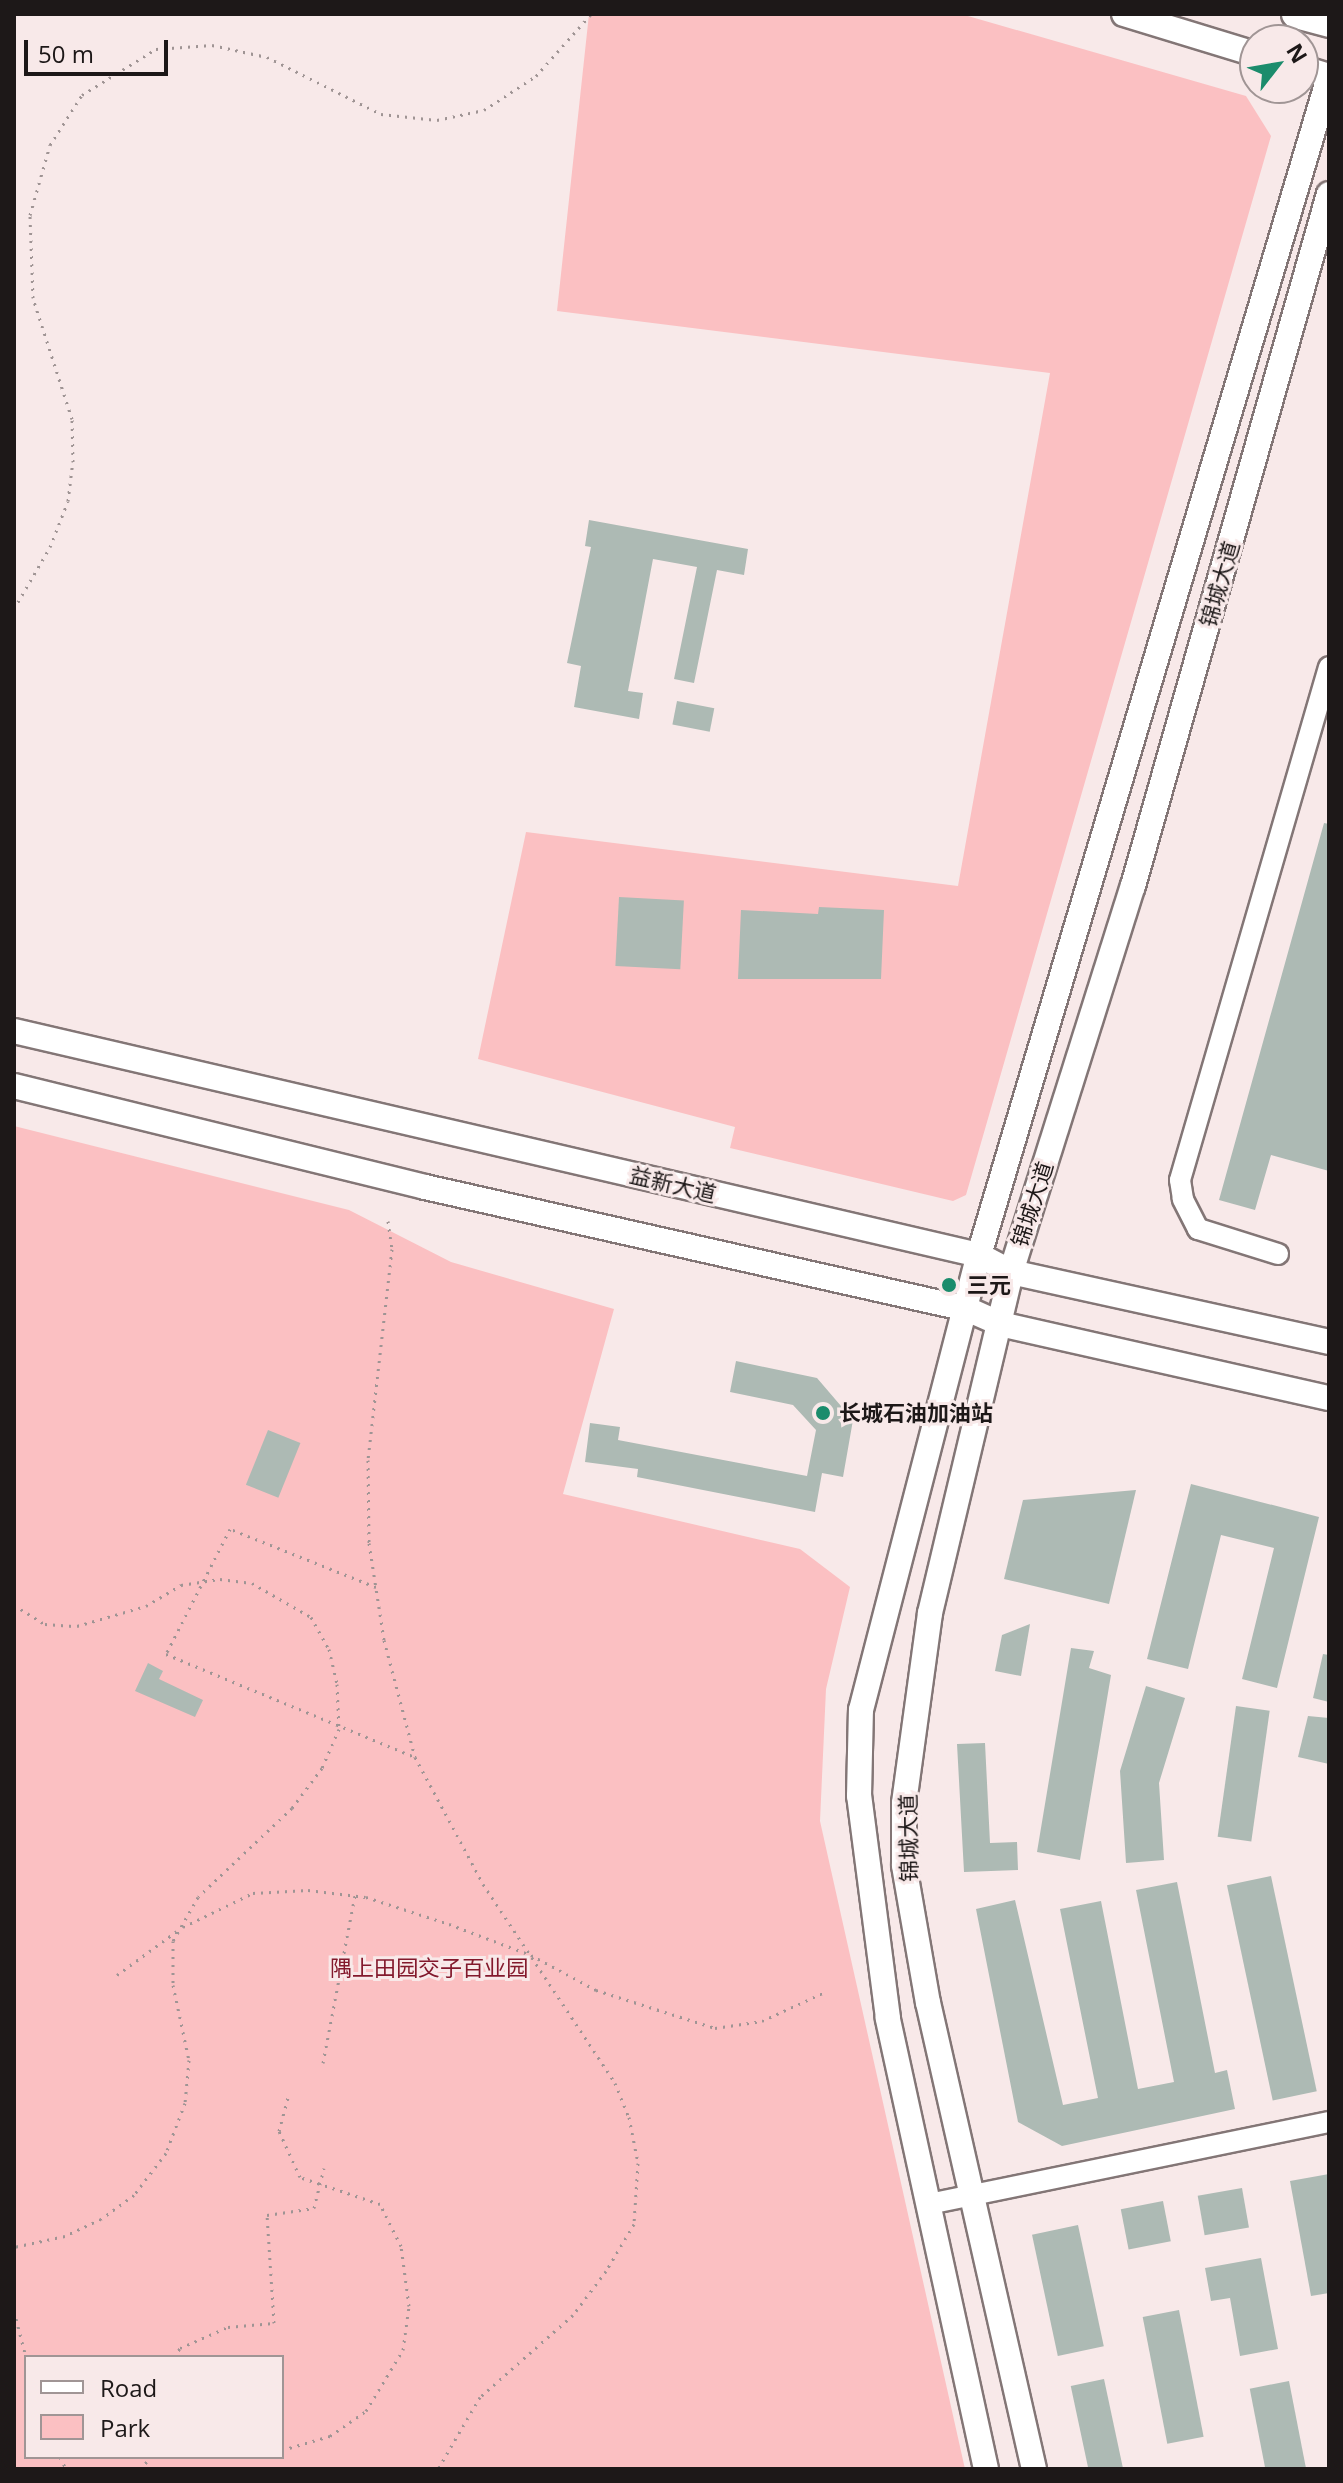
<!DOCTYPE html>
<meta charset="utf-8">
<style>
body{margin:0}
#map{position:relative;width:1343px;height:2483px;overflow:hidden;background:#f8e9e9;font-family:"Open Sans","Noto Sans SC",sans-serif}
div>[style]{position:absolute}
[style*='--x']{left:calc(var(--x)*1px);top:calc(var(--y)*1px);width:calc(var(--w)*1px);rotate:calc(var(--a)*1deg)}
.green>*{inset:0;background:#fbc0c2}
.building>*{inset:0;background:#adbab4;transform-origin:0 0}
.path>*{height:3px;margin-top:-1.5px;transform-origin:0;background:repeating-linear-gradient(90deg,#9f9494 0 2px,transparent 0 8px)}
.roads{filter:drop-shadow(2px 0 #837676) drop-shadow(-2px 0 #837676) drop-shadow(0 2px #837676) drop-shadow(0 -2px #837676)}
.minor>*{height:20px;margin:-10px;padding:0 10px;transform-origin:10px;border-radius:10px;background:#fff}
.major>*{height:24px;margin:-12px;padding:0 12px;transform-origin:12px;border-radius:12px;background:#fff}
.highway>*{height:28px;margin:-14px;padding:0 14px;transform-origin:14px;border-radius:14px;background:#fff}
.dots>*{width:22px;height:22px;translate:-50% -50%;box-sizing:border-box;border:4px solid #f8e9e9;border-radius:50%}
span{translate:-50% -50%;white-space:nowrap;text-align:center;line-height:1.15;-webkit-text-stroke:6px #f8e9e9;paint-order:stroke}
.street-label{font-size:22px;color:#1d1818}
.poi-label{font-size:22px;color:#1d1818;font-weight:700}
.left{translate:0 -50%;text-align:left}
.park-label{font-size:22px;color:#83192c}
.frame{position:absolute;inset:0;border:16px solid #1d1818;pointer-events:none}
.legend{position:absolute;left:24px;top:2355px;width:260px;height:104px;box-sizing:border-box;background:#f8e9e9;border:2px solid #a09595;margin:0;padding:10px 14px;list-style:none;font-size:24px;color:#1d1818}
.legend li{display:flex;align-items:center;gap:16px;height:40px}
.legend b{width:40px;border:2px solid #a09595}
.north{position:absolute;left:1239px;top:24px;width:80px;height:80px;box-sizing:border-box;background:#f8e9e9;border:2px solid #a09595;border-radius:50%;rotate:59deg;font-size:22px;font-weight:700;line-height:32px;text-align:center;color:#1d1818}
.north::after{content:'';display:block;margin:auto;width:28px;height:36px;background:#1b8c6c;clip-path:polygon(50% 0,100% 100%,50% 72%,0 100%)}
.scale{position:absolute;left:24px;top:40px;width:144px;height:36px;box-sizing:border-box;border:4px solid #1d1818;border-top:0;padding-left:10px;font-size:24px;line-height:28px;white-space:nowrap;color:#1d1818;-webkit-text-stroke:6px #f8e9e9;paint-order:stroke}
</style>
<div id="map">
<div class="green">
<div style="clip-path:polygon(589px 14px,961px 14px,1246px 96px,1271px 136px,966px 1195px,953px 1201px,730px 1148px,735px 1127px,478px 1059px,526px 832px,958px 886px,1050px 373px,557px 311px)"></div>
<div style="clip-path:polygon(evenodd,14px 1126px,349px 1210px,451px 1262px,614px 1309px,563px 1494px,800px 1549px,850px 1587px,826px 1689px,820px 1821px,965px 2469px,14px 2469px,14px 1126px,26px 2357px,282px 2357px,282px 2457px,26px 2457px,26px 2357px)"></div>
</div>
<div class="building">
<div style="clip-path:polygon(589px 520px,748px 549px,744px 575px,717px 570px,694px 683px,674px 679px,697px 567px,653px 559px,628px 691px,643px 693px,639px 719px,574px 707px,581px 666px,567px 663px,591px 547px,585px 546px)"></div>
<div style="left:677px;top:701px;width:38px;height:24px;rotate:11deg"></div>
<div style="clip-path:polygon(1324px 823px,1329px 824px,1329px 1171px,1271px 1155px,1255px 1210px,1219px 1200px)"></div>
<div style="left:619px;top:897px;width:65px;height:69px;rotate:3deg"></div>
<div style="clip-path:polygon(819px 907px,884px 910px,881px 979px,738px 979px,741px 910px,818px 914px)"></div>
<div style="clip-path:polygon(736px 1361px,817px 1378px,853px 1420px,843px 1477px,822px 1473px,815px 1512px,637px 1477px,638px 1469px,585px 1462px,590px 1423px,620px 1427px,618px 1440px,807px 1476px,816px 1430px,793px 1405px,730px 1392px)"></div>
<div style="left:268px;top:1430px;width:35px;height:59px;rotate:22deg"></div>
<div style="clip-path:polygon(1191px 1484px,1319px 1517px,1277px 1688px,1242px 1679px,1274px 1548px,1221px 1535px,1188px 1669px,1147px 1659px)"></div>
<div style="clip-path:polygon(1136px 1490px,1109px 1604px,1004px 1579px,1023px 1500px)"></div>
<div style="clip-path:polygon(1030px 1624px,1021px 1676px,995px 1671px,1002px 1635px)"></div>
<div style="clip-path:polygon(1071px 1648px,1094px 1651px,1089px 1668px,1111px 1675px,1080px 1860px,1037px 1852px)"></div>
<div style="clip-path:polygon(1323px 1654px,1329px 1655px,1329px 1702px,1313px 1698px)"></div>
<div style="clip-path:polygon(148px 1663px,163px 1671px,159px 1679px,203px 1700px,195px 1717px,135px 1691px)"></div>
<div style="clip-path:polygon(1146px 1686px,1185px 1698px,1159px 1783px,1164px 1860px,1126px 1863px,1120px 1771px)"></div>
<div style="left:1236px;top:1706px;width:34px;height:132px;rotate:8deg"></div>
<div style="clip-path:polygon(1308px 1716px,1329px 1718px,1329px 1764px,1298px 1757px)"></div>
<div style="clip-path:polygon(985px 1743px,990px 1843px,1017px 1842px,1018px 1870px,964px 1872px,957px 1744px)"></div>
<div style="left:1271px;top:1876px;width:220px;height:45px;rotate:78deg"></div>
<div style="clip-path:polygon(1177px 1882px,1215px 2073px,1227px 2070px,1235px 2109px,1062px 2146px,1018px 2122px,976px 1909px,1015px 1900px,1063px 2105px,1098px 2098px,1060px 1909px,1101px 1901px,1138px 2089px,1174px 2082px,1136px 1890px)"></div>
<div style="clip-path:polygon(1329px 2174px,1329px 2293px,1311px 2296px,1290px 2181px)"></div>
<div style="left:1242px;top:2188px;width:40px;height:45px;rotate:80deg"></div>
<div style="left:1163px;top:2201px;width:41px;height:43px;rotate:79deg"></div>
<div style="left:1078px;top:2225px;width:124px;height:47px;rotate:78deg"></div>
<div style="clip-path:polygon(1261px 2258px,1278px 2349px,1240px 2356px,1230px 2298px,1211px 2301px,1205px 2268px)"></div>
<div style="left:1179px;top:2310px;width:129px;height:37px;rotate:79deg"></div>
<div style="left:1104px;top:2379px;width:92px;height:34px;rotate:78deg"></div>
<div style="left:1289px;top:2381px;width:90px;height:40px;rotate:79deg"></div>
</div>
<div class="path">
<div style="--x:14;--y:609;--w:72;--a:-59.9"></div>
<div style="--x:50;--y:547;--w:49;--a:-68.6"></div>
<div style="--x:68;--y:501;--w:39;--a:-83"></div>
<div style="--x:73;--y:462;--w:43;--a:-91.3"></div>
<div style="--x:72;--y:419;--w:127;--a:-107.9"></div>
<div style="--x:33;--y:298;--w:83;--a:-92.1"></div>
<div style="--x:30;--y:215;--w:73;--a:-74.1"></div>
<div style="--x:50;--y:145;--w:59;--a:-57.4"></div>
<div style="--x:82;--y:95;--w:87;--a:-31.9"></div>
<div style="--x:156;--y:49;--w:56;--a:-4.1"></div>
<div style="--x:212;--y:45;--w:56;--a:12.3"></div>
<div style="--x:267;--y:57;--w:127;--a:26.6"></div>
<div style="--x:381;--y:114;--w:56;--a:6.1"></div>
<div style="--x:437;--y:120;--w:48;--a:-12"></div>
<div style="--x:484;--y:110;--w:62;--a:-33.2"></div>
<div style="--x:536;--y:76;--w:83;--a:-48.4"></div>
<div style="--x:388;--y:1221;--w:28;--a:82"></div>
<div style="--x:392;--y:1249;--w:212;--a:96.5"></div>
<div style="--x:368;--y:1460;--w:83;--a:89.3"></div>
<div style="--x:369;--y:1543;--w:98;--a:81.2"></div>
<div style="--x:384;--y:1640;--w:121;--a:75.2"></div>
<div style="--x:415;--y:1757;--w:144;--a:61.8"></div>
<div style="--x:483;--y:1884;--w:239;--a:56.4"></div>
<div style="--x:615;--y:2083;--w:37;--a:68"></div>
<div style="--x:629;--y:2117;--w:47;--a:78.9"></div>
<div style="--x:638;--y:2163;--w:61;--a:93.8"></div>
<div style="--x:634;--y:2224;--w:55;--a:120.8"></div>
<div style="--x:606;--y:2271;--w:55;--a:126.9"></div>
<div style="--x:573;--y:2315;--w:124;--a:138.6"></div>
<div style="--x:480;--y:2397;--w:83;--a:120.3"></div>
<div style="--x:376;--y:1587;--w:157;--a:-158.3"></div>
<div style="--x:230;--y:1529;--w:140;--a:117.1"></div>
<div style="--x:166;--y:1654;--w:269;--a:22.5"></div>
<div style="--x:14;--y:1605;--w:36;--a:32"></div>
<div style="--x:45;--y:1624;--w:32;--a:4"></div>
<div style="--x:77;--y:1626;--w:72;--a:-16.2"></div>
<div style="--x:146;--y:1606;--w:41;--a:-31"></div>
<div style="--x:181;--y:1585;--w:39;--a:-9"></div>
<div style="--x:220;--y:1579;--w:32;--a:7"></div>
<div style="--x:252;--y:1583;--w:68;--a:30"></div>
<div style="--x:311;--y:1617;--w:37;--a:61"></div>
<div style="--x:329;--y:1649;--w:36;--a:77"></div>
<div style="--x:337;--y:1684;--w:45;--a:87.5"></div>
<div style="--x:339;--y:1729;--w:43;--a:113.6"></div>
<div style="--x:322;--y:1768;--w:50;--a:126.9"></div>
<div style="--x:292;--y:1808;--w:129;--a:136.6"></div>
<div style="--x:198;--y:1897;--w:51;--a:119.6"></div>
<div style="--x:173;--y:1941;--w:44;--a:90"></div>
<div style="--x:173;--y:1985;--w:77;--a:78"></div>
<div style="--x:189;--y:2060;--w:43;--a:95.3"></div>
<div style="--x:185;--y:2103;--w:53;--a:110.8"></div>
<div style="--x:166;--y:2153;--w:53;--a:127.3"></div>
<div style="--x:134;--y:2195;--w:41;--a:144"></div>
<div style="--x:101;--y:2219;--w:40;--a:155"></div>
<div style="--x:65;--y:2236;--w:52;--a:167.8"></div>
<div style="--x:183;--y:1927;--w:78;--a:-25.9"></div>
<div style="--x:253;--y:1893;--w:55;--a:-3.1"></div>
<div style="--x:308;--y:1890;--w:58;--a:6.9"></div>
<div style="--x:366;--y:1897;--w:87;--a:18"></div>
<div style="--x:449;--y:1924;--w:88;--a:20.7"></div>
<div style="--x:531;--y:1955;--w:74;--a:28.3"></div>
<div style="--x:596;--y:1990;--w:125;--a:17.7"></div>
<div style="--x:715;--y:2028;--w:48;--a:-8.5"></div>
<div style="--x:762;--y:2021;--w:67;--a:-24.7"></div>
<div style="--x:117;--y:1975;--w:74;--a:-36.3"></div>
<div style="--x:323;--y:2063;--w:171;--a:-79.2"></div>
<div style="--x:14;--y:2311;--w:48;--a:75.4"></div>
<div style="--x:174;--y:2357;--w:11;--a:-56"></div>
<div style="--x:180;--y:2348;--w:52;--a:-23.6"></div>
<div style="--x:228;--y:2327;--w:46;--a:-5"></div>
<div style="--x:274;--y:2323;--w:108;--a:-93.7"></div>
<div style="--x:267;--y:2215;--w:48;--a:-8.5"></div>
<div style="--x:314;--y:2208;--w:41;--a:-76"></div>
<div style="--x:282;--y:2450;--w:50;--a:-16.3"></div>
<div style="--x:330;--y:2436;--w:44;--a:-34.8"></div>
<div style="--x:366;--y:2411;--w:71;--a:-58.8"></div>
<div style="--x:403;--y:2350;--w:44;--a:-82.2"></div>
<div style="--x:409;--y:2306;--w:61;--a:-97.6"></div>
<div style="--x:401;--y:2246;--w:47;--a:-116.6"></div>
<div style="--x:380;--y:2204;--w:84;--a:-161.4"></div>
<div style="--x:300;--y:2177;--w:51;--a:-114.5"></div>
<div style="--x:279;--y:2131;--w:38;--a:-75"></div>
<div style="--x:60;--y:2457;--w:13;--a:63"></div>
<div style="--x:140;--y:2469;--w:16;--a:-47"></div>
</div>
<div class="roads">
<div class="minor">
<div style="--x:1278;--y:1254;--w:84;--a:-162.6"></div>
<div style="--x:1198;--y:1229;--w:34;--a:-117"></div>
<div style="--x:1183;--y:1199;--w:19;--a:-99"></div>
<div style="--x:1180;--y:1180;--w:534;--a:-73.8"></div>
<div style="--x:929;--y:2204;--w:408;--a:-11.6"></div>
</div>
<div class="major">
<div style="--x:1124;--y:14;--w:137;--a:17"></div>
<div style="--x:1303;--y:68;--w:27;--a:17"></div>
<div style="--x:14;--y:1031;--w:991;--a:13.07"></div>
<div style="--x:979;--y:1255;--w:36;--a:28"></div>
<div style="--x:1011;--y:1272;--w:326;--a:12.4"></div>
<div style="--x:14;--y:1086;--w:423;--a:13.8"></div>
<div style="--x:425;--y:1187;--w:556;--a:12.69"></div>
<div style="--x:967;--y:1309;--w:36;--a:24"></div>
<div style="--x:1000;--y:1324;--w:337;--a:12.7"></div>
<div style="--x:986;--y:2469;--w:462;--a:-102.3"></div>
<div style="--x:888;--y:2018;--w:224;--a:-97.4"></div>
<div style="--x:859;--y:1796;--w:86;--a:-88.7"></div>
<div style="--x:861;--y:1710;--w:470;--a:-75.5"></div>
<div style="--x:979;--y:1255;--w:1229;--a:-73.45"></div>
<div style="--x:1034;--y:2469;--w:478;--a:-102.8"></div>
<div style="--x:928;--y:2003;--w:140;--a:-99.9"></div>
<div style="--x:904;--y:1865;--w:62;--a:-90"></div>
<div style="--x:904;--y:1803;--w:192;--a:-82.2"></div>
<div style="--x:930;--y:1613;--w:350;--a:-76.6"></div>
<div style="--x:1011;--y:1272;--w:405;--a:-72.5"></div>
<div style="--x:1133;--y:886;--w:719;--a:-74.19"></div>
</div>
<div class="highway">
<div style="--x:1296;--y:14;--w:34;--a:15"></div>
</div>
</div>
<div class="dots">
<div style="left:949px;top:1285px;background:#1b8c6c"></div>
<div style="left:823px;top:1413px;background:#1b8c6c"></div>
</div>
<div class="street-label">
<span style="left:1219px;top:584px;rotate:-74deg">锦城大道</span>
<span style="left:673px;top:1184px;rotate:13deg">益新大道</span>
<span style="left:1032px;top:1204px;rotate:-72deg">锦城大道</span>
<span style="left:908px;top:1838px;rotate:-91deg">锦城大道</span>
</div>
<div class="poi-label">
<span class="left" style="left:967px;top:1285px">三元</span>
<span class="left" style="left:839px;top:1413px">长城石油加油站</span>
</div>
<div class="park-label">
<span style="left:429px;top:1968px">隅上田园交子百业园</span>
</div>
<div class="frame"></div>
<ul class="legend">
<li><b style="height:10px;background:#fff"></b>Road</li>
<li><b style="height:22px;background:#fbc0c2"></b>Park</li>
</ul>
<div class="north">N</div>
<div class="scale">50 m</div>
</div>
